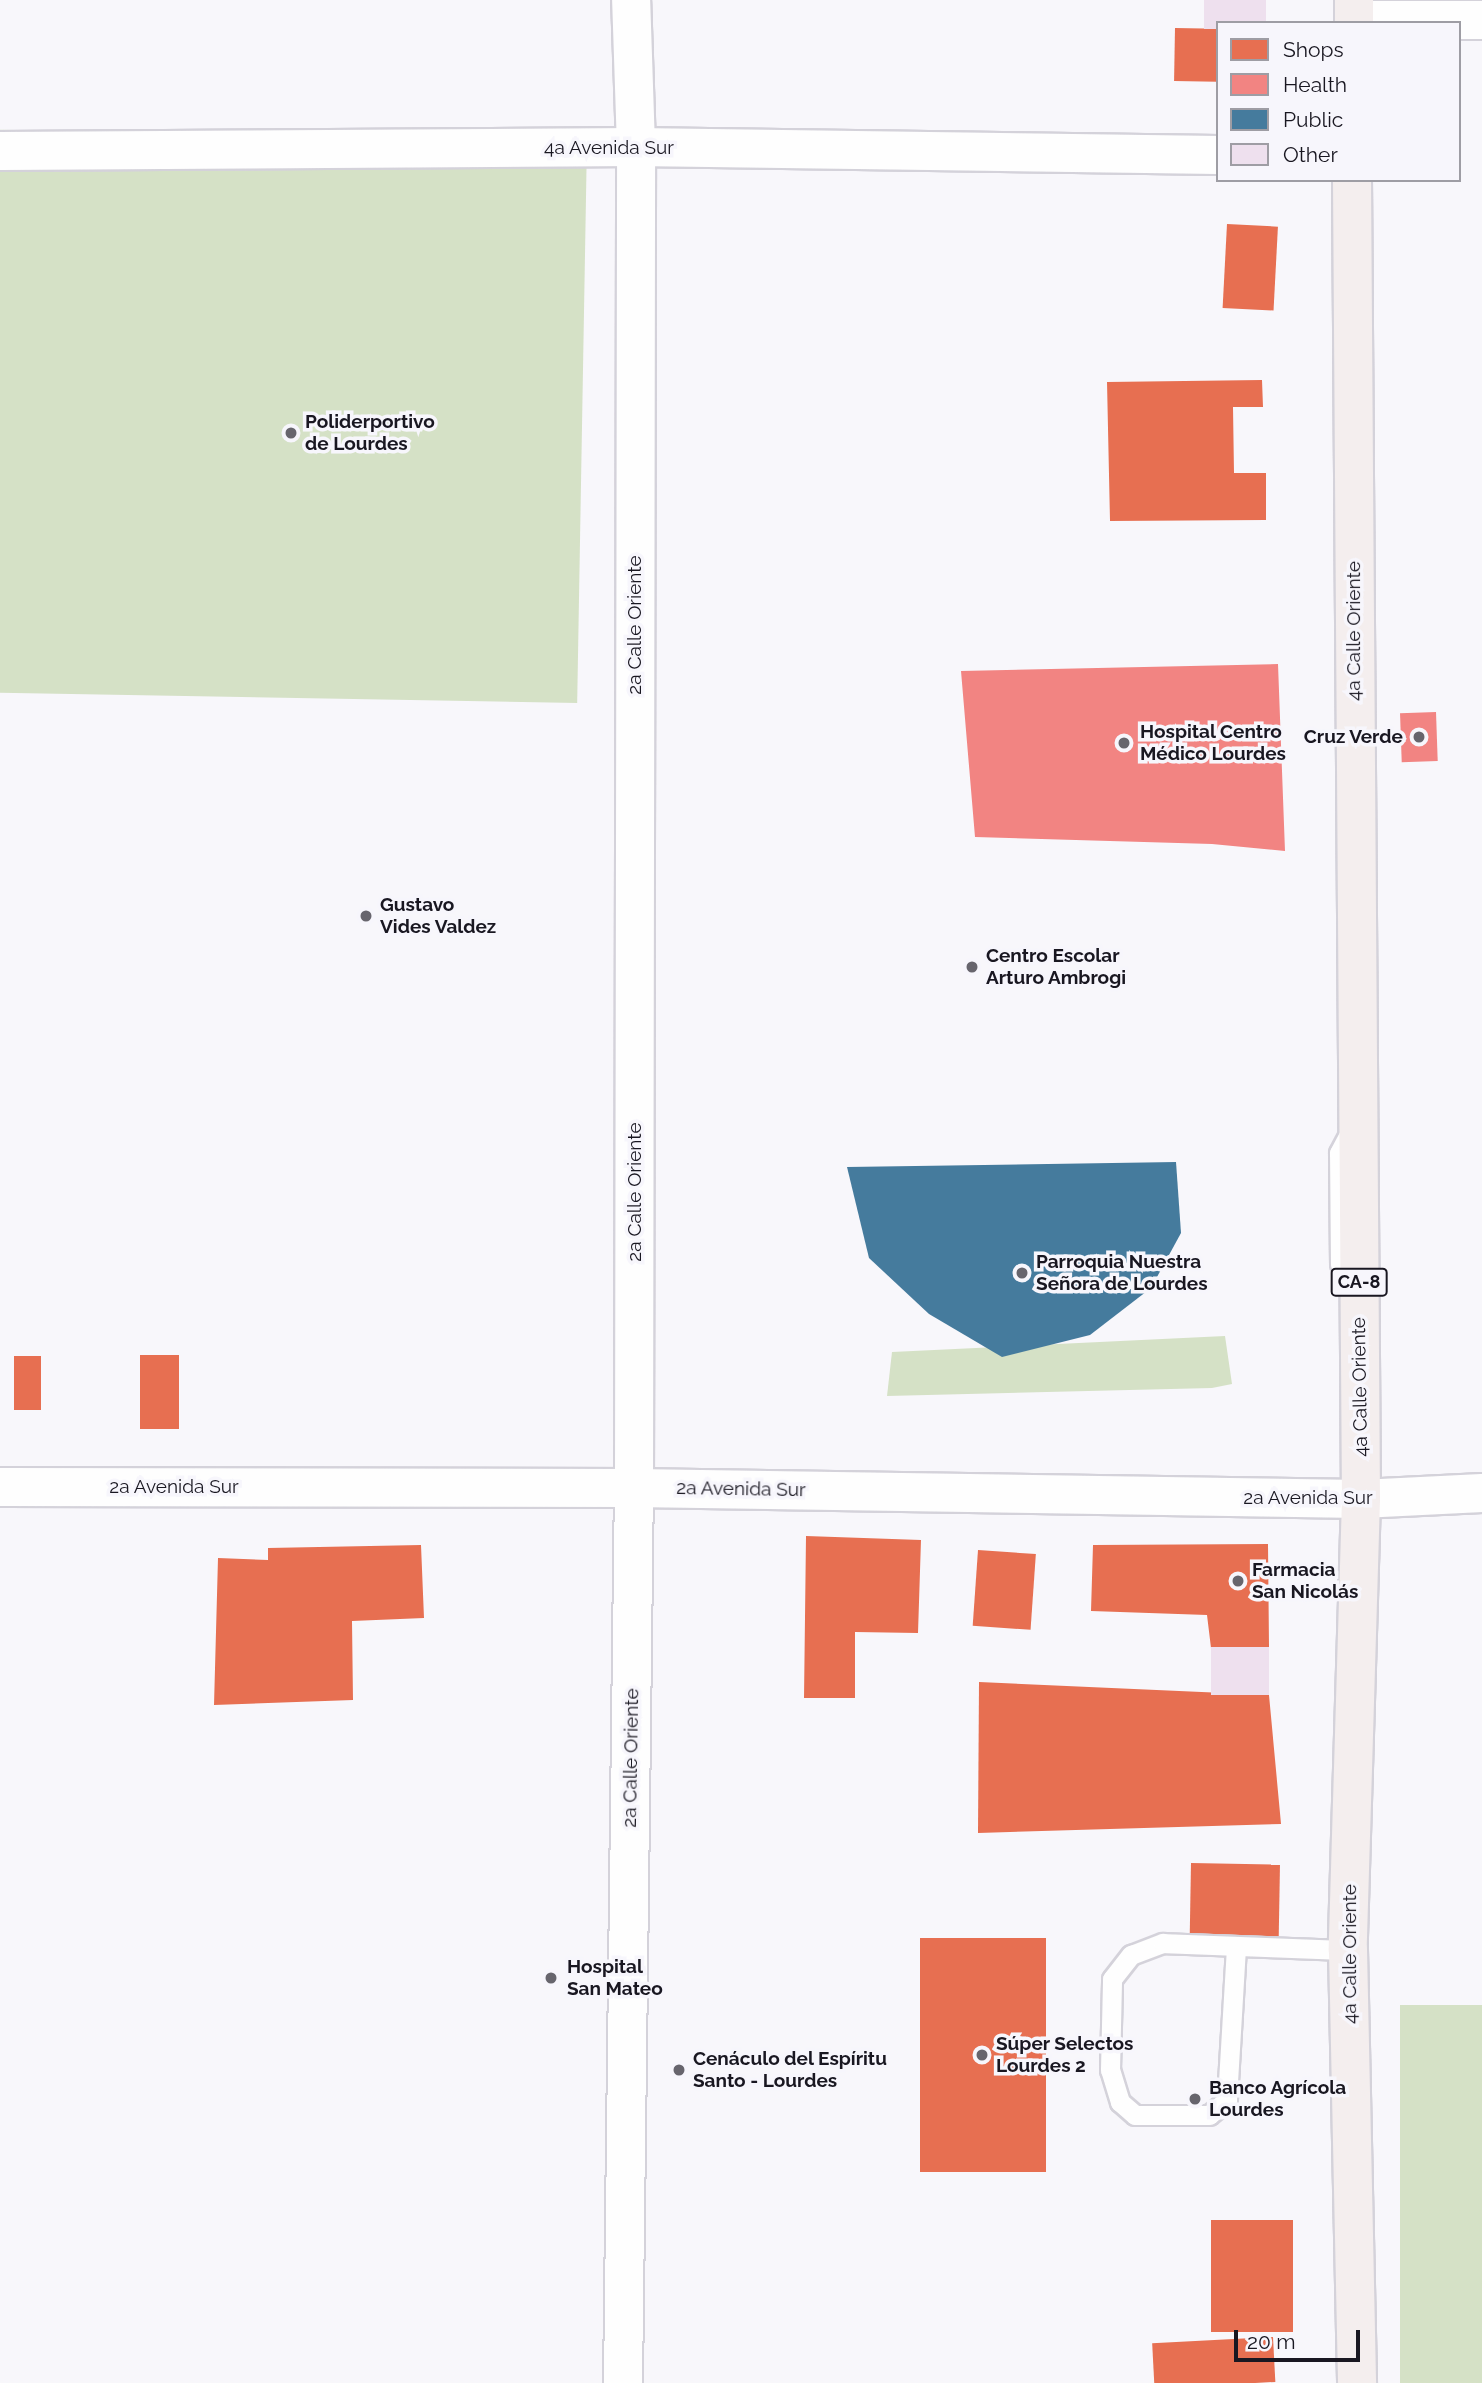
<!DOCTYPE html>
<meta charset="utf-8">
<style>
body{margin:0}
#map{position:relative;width:1482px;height:2383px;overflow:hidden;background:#f8f7fb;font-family:Raleway,sans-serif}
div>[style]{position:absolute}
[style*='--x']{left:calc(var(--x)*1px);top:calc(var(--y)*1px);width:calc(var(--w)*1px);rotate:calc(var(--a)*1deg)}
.green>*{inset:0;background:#d5e1c6;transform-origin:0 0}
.shops>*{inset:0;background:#e76f51;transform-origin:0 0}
.health>*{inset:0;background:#f28482;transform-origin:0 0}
.public>*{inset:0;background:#457b9d}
.building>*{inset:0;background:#eee0ee;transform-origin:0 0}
.roads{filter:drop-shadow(2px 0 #d4d2da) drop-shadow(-2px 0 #d4d2da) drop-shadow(0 2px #d4d2da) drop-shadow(0 -2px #d4d2da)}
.service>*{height:19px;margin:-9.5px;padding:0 9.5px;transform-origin:9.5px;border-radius:9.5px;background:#fefefe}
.minor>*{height:38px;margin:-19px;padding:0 19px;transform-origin:19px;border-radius:19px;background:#fefefe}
.trunk>*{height:38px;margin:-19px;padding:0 19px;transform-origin:19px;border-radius:19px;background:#f4eeee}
.dots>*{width:19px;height:19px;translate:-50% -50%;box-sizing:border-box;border:4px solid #f7f6fc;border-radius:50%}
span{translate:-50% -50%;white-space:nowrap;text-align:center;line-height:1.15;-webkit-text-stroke:7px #f7f6fc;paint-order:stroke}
.shield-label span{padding:2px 5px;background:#f7f6fc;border:2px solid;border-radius:5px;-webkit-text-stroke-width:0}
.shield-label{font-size:18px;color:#191721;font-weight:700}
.street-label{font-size:19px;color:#191721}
.poi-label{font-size:19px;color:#191721;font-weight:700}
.left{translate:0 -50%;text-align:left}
.right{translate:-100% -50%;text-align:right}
.legend{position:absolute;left:1216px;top:21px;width:245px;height:161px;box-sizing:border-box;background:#f7f6fc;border:2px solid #9e9da4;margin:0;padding:9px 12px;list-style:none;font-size:21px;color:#191721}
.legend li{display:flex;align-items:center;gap:14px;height:35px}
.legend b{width:35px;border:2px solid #9e9da4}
.scale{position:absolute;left:1234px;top:2330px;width:126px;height:32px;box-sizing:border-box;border:4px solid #191721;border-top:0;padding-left:9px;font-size:21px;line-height:24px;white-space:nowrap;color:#191721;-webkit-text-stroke:5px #f7f6fc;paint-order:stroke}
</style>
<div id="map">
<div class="green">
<div style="left:587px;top:140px;width:563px;height:587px;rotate:91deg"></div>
<div style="clip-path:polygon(1225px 1336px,1232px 1384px,1212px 1388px,887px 1396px,892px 1352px)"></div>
<div style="left:1400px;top:2005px;width:82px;height:378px"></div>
</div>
<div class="shops">
<div style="left:1175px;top:28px;width:43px;height:53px;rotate:1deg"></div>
<div style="left:1227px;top:224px;width:51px;height:84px;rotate:3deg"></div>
<div style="clip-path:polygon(1262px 380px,1263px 407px,1233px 407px,1234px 473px,1266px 473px,1266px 520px,1110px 521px,1107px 382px)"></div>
<div style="left:140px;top:1355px;width:39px;height:74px"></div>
<div style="left:14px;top:1356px;width:27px;height:54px"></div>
<div style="clip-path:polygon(806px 1536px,921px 1540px,918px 1633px,855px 1632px,855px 1698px,804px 1698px)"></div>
<div style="clip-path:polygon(1268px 1544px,1269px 1647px,1211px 1648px,1207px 1615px,1091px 1611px,1093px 1545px)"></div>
<div style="clip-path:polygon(421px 1545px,424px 1618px,352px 1621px,353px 1700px,214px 1705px,218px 1558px,268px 1560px,268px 1548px)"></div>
<div style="left:978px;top:1550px;width:58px;height:76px;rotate:4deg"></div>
<div style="clip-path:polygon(979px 1682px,1269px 1695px,1281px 1824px,978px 1833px)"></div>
<div style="left:1191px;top:1863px;width:89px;height:73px;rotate:1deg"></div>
<div style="left:920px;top:1938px;width:126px;height:234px"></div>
<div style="left:1211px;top:2220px;width:82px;height:112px"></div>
<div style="left:1273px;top:2337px;width:45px;height:121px;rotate:87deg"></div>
</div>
<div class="health">
<div style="clip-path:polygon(1278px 664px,1285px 851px,1212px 844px,975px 837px,961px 671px)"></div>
<div style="left:1436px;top:712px;width:49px;height:36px;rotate:88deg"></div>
</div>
<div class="public">
<div style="clip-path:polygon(1176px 1162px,1181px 1233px,1151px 1288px,1090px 1335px,1002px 1357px,929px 1314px,869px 1258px,847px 1167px)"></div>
</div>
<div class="building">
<div style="clip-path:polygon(1204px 0,1266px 0,1266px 23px,1218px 23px,1218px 29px,1204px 29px)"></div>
<div style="left:1269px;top:1647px;width:48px;height:58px;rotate:90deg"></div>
</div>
<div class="roads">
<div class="service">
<div style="--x:1350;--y:1287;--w:25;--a:-113"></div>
<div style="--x:1340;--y:1264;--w:111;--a:-90.5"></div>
<div style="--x:1339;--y:1153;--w:26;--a:-62"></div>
<div style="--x:1236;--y:1947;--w:153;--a:93.4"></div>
<div style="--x:1227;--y:2100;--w:23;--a:140"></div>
<div style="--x:1209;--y:2115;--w:74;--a:180"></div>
<div style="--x:1135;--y:2115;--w:20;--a:-139"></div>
<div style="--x:1120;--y:2102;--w:34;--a:-107"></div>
<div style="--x:1110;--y:2070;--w:91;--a:-88.7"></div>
<div style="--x:1112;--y:1979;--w:31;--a:-52"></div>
<div style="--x:1131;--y:1955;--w:34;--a:-21"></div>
<div style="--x:1163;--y:1943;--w:185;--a:2.2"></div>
</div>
<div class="minor">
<div style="--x:1354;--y:20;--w:128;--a:0"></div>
<div style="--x:0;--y:151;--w:636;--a:-0.36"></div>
<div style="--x:636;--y:147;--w:582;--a:0.79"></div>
<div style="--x:0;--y:1487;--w:634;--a:0.09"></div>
<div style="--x:634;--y:1488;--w:727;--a:0.87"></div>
<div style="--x:1361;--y:1499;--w:121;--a:-2.8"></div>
<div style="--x:623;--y:2383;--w:895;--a:-89.3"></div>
<div style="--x:634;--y:1488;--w:1341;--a:-89.91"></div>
<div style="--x:636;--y:147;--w:147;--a:-91.9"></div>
</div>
<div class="trunk">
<div style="--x:1354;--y:23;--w:23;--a:-90"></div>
<div style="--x:1352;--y:180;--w:1319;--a:89.61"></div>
<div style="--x:1361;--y:1499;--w:451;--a:91.7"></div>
<div style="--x:1348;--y:1950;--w:433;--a:88.8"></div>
</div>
</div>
<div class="dots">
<div style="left:291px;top:433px;background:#67656d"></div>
<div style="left:1419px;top:737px;background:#67656d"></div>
<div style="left:1124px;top:743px;background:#67656d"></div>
<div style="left:366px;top:916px;background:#67656d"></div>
<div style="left:972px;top:967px;background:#67656d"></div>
<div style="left:1022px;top:1273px;background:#67656d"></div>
<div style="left:1238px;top:1581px;background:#67656d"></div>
<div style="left:551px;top:1978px;background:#67656d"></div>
<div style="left:982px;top:2055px;background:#67656d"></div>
<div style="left:679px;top:2070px;background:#67656d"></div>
<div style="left:1195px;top:2099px;background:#67656d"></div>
</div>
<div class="shield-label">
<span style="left:1359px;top:1282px">CA-8</span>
</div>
<div class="street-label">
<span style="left:609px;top:148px">4a Avenida Sur</span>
<span style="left:635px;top:625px;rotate:-90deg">2a Calle Oriente</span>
<span style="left:1354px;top:631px;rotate:-90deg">4a Calle Oriente</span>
<span style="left:635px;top:1192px;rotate:-90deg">2a Calle Oriente</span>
<span style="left:1360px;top:1387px;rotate:-91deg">4a Calle Oriente</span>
<span style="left:174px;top:1487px">2a Avenida Sur</span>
<span style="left:741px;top:1489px;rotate:1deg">2a Avenida Sur</span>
<span style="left:1308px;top:1498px">2a Avenida Sur</span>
<span style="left:631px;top:1758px;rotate:-89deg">2a Calle Oriente</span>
<span style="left:1350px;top:1954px;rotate:-90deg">4a Calle Oriente</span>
</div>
<div class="poi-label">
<span class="left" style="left:305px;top:433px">Poliderportivo<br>de Lourdes</span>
<span class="left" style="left:1140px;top:743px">Hospital Centro<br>Médico Lourdes</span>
<span class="right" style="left:1403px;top:737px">Cruz Verde</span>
<span class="left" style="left:380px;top:916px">Gustavo<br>Vides Valdez</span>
<span class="left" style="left:986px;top:967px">Centro Escolar<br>Arturo Ambrogi</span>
<span class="left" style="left:1036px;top:1273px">Parroquia Nuestra<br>Señora de Lourdes</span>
<span class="left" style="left:1252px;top:1581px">Farmacia<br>San Nicolás</span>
<span class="left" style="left:567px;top:1978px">Hospital<br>San Mateo</span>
<span class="left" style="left:996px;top:2055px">Súper Selectos<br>Lourdes 2</span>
<span class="left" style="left:693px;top:2070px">Cenáculo del Espíritu<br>Santo - Lourdes</span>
<span class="left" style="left:1209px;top:2099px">Banco Agrícola<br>Lourdes</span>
</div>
<ul class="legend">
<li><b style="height:19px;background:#e76f51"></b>Shops</li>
<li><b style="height:19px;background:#f28482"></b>Health</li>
<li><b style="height:19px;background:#457b9d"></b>Public</li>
<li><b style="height:19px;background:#eee0ee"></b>Other</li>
</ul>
<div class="scale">20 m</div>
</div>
